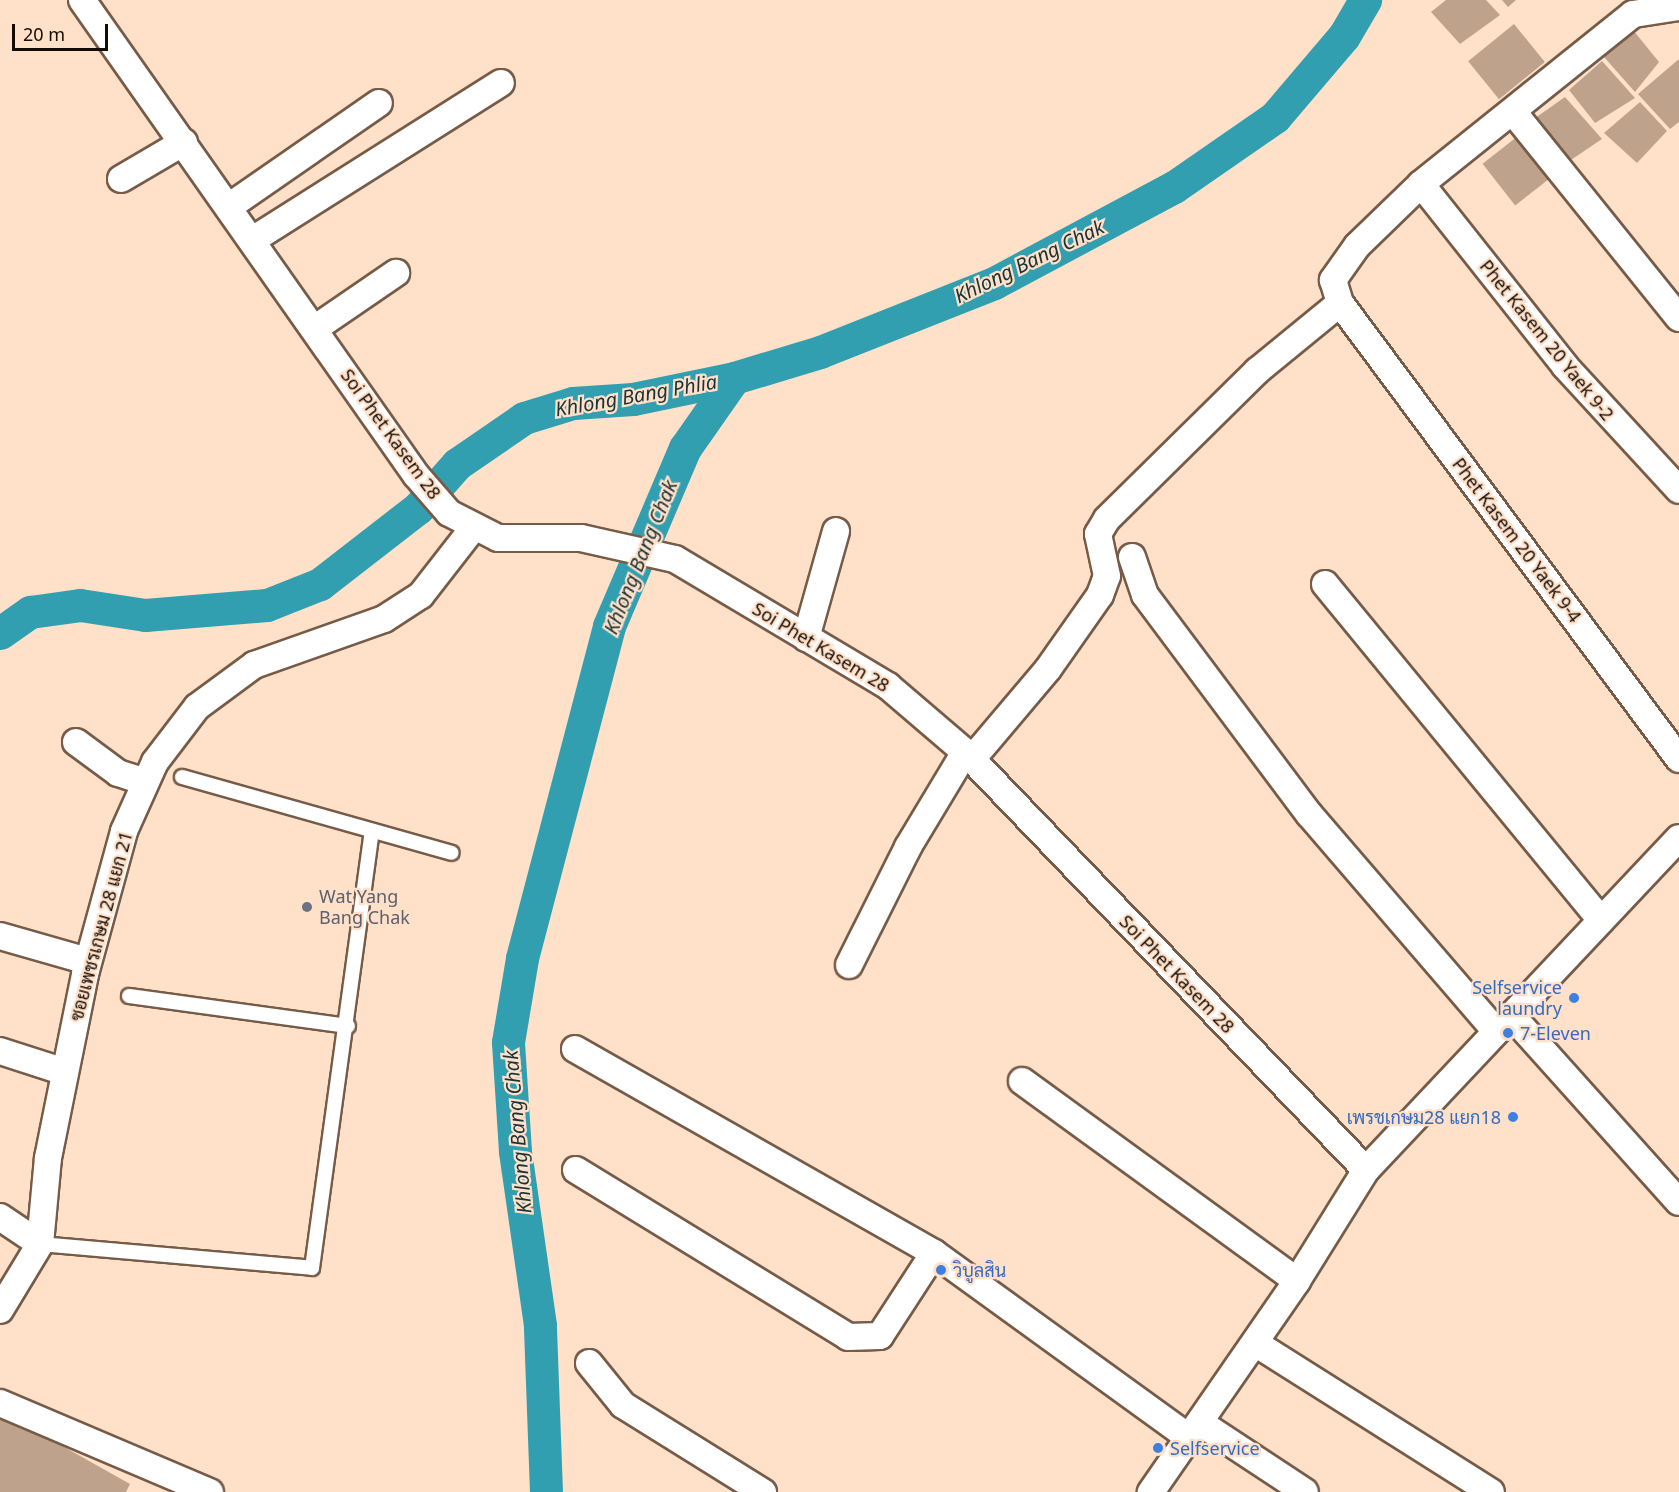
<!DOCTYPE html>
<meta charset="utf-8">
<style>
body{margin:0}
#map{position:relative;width:1679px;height:1492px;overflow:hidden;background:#ffe0c9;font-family:"Noto Sans",Sarabun,sans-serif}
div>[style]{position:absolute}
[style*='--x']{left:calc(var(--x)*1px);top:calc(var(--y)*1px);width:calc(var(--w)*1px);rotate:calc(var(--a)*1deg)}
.canal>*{height:33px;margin:-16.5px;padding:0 16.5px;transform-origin:16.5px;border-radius:16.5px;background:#329fb0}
.building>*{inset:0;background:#bfa28c;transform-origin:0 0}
.roads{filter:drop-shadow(2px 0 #765c48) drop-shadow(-2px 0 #765c48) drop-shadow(0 2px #765c48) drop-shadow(0 -2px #765c48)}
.lane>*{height:14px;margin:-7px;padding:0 7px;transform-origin:7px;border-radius:7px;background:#fff}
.street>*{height:26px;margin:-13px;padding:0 13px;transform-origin:13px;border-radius:13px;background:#fff}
.dots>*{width:16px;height:16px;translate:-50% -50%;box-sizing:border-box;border:3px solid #ffe0c9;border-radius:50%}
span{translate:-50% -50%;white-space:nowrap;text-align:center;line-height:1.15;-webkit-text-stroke:4.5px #ffe0c9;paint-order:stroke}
.street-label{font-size:18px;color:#140b04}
.worship-label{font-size:18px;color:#5b616d}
.left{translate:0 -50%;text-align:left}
.shop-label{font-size:18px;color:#366cbe}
.right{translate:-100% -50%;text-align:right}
.water-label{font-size:20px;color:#1b3337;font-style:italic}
.scale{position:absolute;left:12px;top:24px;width:96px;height:27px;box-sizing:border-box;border:3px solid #140b04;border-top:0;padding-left:8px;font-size:18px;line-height:21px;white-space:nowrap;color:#140b04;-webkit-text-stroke:4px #ffe0c9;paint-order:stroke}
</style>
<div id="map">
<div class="canal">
<div style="--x:0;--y:633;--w:37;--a:-35"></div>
<div style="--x:30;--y:612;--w:50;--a:-8"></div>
<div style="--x:80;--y:605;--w:66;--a:8.7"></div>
<div style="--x:145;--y:615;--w:122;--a:-4.7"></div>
<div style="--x:267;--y:605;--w:57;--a:-21.6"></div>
<div style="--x:320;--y:584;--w:124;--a:-37.8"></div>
<div style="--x:418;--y:508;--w:59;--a:-48.4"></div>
<div style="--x:457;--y:464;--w:81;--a:-34.5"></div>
<div style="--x:524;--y:418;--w:51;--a:-17"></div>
<div style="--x:573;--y:403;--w:60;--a:-3.8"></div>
<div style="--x:633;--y:399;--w:103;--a:-11.7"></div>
<div style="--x:546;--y:1492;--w:167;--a:-92.1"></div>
<div style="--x:540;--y:1325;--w:176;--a:-98.2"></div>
<div style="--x:515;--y:1151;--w:109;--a:-93.7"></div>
<div style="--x:508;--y:1042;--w:85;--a:-80.5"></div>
<div style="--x:522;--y:958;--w:343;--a:-75.3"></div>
<div style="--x:609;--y:626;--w:194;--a:-66.9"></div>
<div style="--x:685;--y:448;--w:85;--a:-55"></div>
<div style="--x:734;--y:378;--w:90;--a:-16.8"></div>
<div style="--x:820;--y:352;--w:187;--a:-21.6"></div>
<div style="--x:994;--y:283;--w:204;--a:-28.1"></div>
<div style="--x:1174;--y:187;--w:123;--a:-34.7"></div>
<div style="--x:1275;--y:117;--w:106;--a:-49.6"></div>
<div style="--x:1344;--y:36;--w:42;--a:-59.7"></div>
</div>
<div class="building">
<div style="clip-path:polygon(1446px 0,1486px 0,1500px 15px,1460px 44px,1431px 12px)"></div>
<div style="clip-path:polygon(1502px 0,1516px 0,1508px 7px)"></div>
<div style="left:1514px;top:24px;width:49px;height:59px;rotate:51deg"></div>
<div style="clip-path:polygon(1633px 30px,1659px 62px,1635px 92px,1604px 57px)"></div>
<div style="clip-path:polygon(1679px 59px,1679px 122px,1670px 129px,1638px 94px)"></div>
<div style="clip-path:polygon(1602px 61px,1635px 98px,1595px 123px,1569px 90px)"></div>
<div style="clip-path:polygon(1565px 97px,1602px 139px,1562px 166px,1528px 123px)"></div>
<div style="clip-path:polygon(1640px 102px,1667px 131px,1637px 163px,1604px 133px)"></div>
<div style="left:1518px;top:136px;width:53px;height:45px;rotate:52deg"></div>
<div style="clip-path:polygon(0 1411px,130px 1484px,126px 1492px,0 1492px)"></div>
</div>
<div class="roads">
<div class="lane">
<div style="--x:182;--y:777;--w:280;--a:15.7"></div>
<div style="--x:129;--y:996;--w:221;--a:7.8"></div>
<div style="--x:40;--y:1244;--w:273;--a:5"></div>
<div style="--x:312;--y:1268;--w:441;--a:-82.2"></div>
</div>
<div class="street">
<div style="--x:82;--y:0;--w:581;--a:54.89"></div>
<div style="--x:416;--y:475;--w:50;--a:49"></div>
<div style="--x:449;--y:513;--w:55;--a:27"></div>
<div style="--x:498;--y:538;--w:83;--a:0"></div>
<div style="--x:581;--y:538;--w:96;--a:12.6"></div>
<div style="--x:675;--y:559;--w:248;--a:30.8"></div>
<div style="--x:888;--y:686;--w:101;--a:40.6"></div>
<div style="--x:965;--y:752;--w:579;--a:46.19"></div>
<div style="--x:1366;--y:1170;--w:131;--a:121.9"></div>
<div style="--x:1297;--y:1281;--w:257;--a:124.7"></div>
<div style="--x:1679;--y:7;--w:47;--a:171.3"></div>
<div style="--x:1633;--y:14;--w:272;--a:141.3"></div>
<div style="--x:1421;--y:184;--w:89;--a:135.9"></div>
<div style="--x:1357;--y:246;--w:42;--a:125.2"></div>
<div style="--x:1333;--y:280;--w:24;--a:73"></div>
<div style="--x:1340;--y:303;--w:568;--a:53.37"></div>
<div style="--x:1514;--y:113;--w:263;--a:51.2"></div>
<div style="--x:121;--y:179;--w:73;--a:-30.4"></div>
<div style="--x:1421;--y:184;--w:232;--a:51.6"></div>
<div style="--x:1565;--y:366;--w:168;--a:47.4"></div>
<div style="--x:230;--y:206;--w:181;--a:-34.7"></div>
<div style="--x:254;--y:239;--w:292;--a:-32.3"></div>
<div style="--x:317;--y:327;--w:96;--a:-34.4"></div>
<div style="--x:1132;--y:557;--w:40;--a:71.1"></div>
<div style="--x:1145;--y:595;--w:274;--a:53.2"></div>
<div style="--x:1309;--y:814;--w:285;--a:49.3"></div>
<div style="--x:1325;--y:584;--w:435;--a:50.6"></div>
<div style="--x:806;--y:638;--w:111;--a:-74.3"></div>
<div style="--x:76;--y:742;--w:52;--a:36.4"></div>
<div style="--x:118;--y:773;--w:28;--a:18"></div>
<div style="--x:972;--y:759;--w:118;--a:-49.8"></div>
<div style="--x:1048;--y:669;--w:90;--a:-54.9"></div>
<div style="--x:1100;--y:595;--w:20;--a:-70"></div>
<div style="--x:1107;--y:576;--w:43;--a:-102.1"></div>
<div style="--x:1098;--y:534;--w:17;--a:-59"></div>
<div style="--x:1107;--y:519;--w:211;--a:-44.6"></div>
<div style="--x:1257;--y:371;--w:107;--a:-39.3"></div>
<div style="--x:0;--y:936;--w:91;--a:15.9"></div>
<div style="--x:849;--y:965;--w:132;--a:-63.4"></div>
<div style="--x:908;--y:847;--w:111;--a:-59"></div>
<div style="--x:1511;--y:1015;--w:251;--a:48.1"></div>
<div style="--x:575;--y:1049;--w:413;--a:29.6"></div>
<div style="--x:934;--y:1253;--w:317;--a:35.9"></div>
<div style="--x:0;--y:1051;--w:68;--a:17.9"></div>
<div style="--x:1022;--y:1081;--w:340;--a:36"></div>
<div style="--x:576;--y:1170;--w:319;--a:31.5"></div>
<div style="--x:848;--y:1337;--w:32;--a:-2"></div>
<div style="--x:880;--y:1336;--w:99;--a:-57"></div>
<div style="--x:1366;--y:1170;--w:456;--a:-46.7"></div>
<div style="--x:0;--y:1217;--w:48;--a:34"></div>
<div style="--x:0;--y:1310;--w:77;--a:-58.8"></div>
<div style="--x:40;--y:1244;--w:86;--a:-84.7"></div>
<div style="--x:48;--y:1158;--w:188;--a:-78.6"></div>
<div style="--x:85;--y:974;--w:148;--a:-74.7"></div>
<div style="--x:124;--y:831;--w:76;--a:-65.8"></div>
<div style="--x:155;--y:762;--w:69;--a:-52.6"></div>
<div style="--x:197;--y:707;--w:71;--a:-36.4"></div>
<div style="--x:254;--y:665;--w:138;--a:-19.5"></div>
<div style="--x:384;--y:619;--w:44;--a:-33"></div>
<div style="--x:421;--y:595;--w:86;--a:-52.1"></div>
<div style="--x:1255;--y:1343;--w:279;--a:32.3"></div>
<div style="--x:589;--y:1363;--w:54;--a:51"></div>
<div style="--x:623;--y:1405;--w:165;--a:31.9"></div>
<div style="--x:0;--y:1403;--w:228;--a:23"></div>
<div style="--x:1202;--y:1424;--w:123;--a:33.4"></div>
</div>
</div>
<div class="dots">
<div style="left:307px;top:907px;background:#6b7280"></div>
<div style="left:1574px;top:998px;background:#3f7fe0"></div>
<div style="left:1508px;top:1033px;background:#3f7fe0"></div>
<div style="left:1513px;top:1117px;background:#3f7fe0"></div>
<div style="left:941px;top:1270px;background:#3f7fe0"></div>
<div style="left:1158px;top:1448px;background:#3f7fe0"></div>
</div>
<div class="street-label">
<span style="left:1547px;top:340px;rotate:51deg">Phet Kasem 20 Yaek 9-2</span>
<span style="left:391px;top:434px;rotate:54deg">Soi Phet Kasem 28</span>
<span style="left:1517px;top:540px;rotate:53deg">Phet Kasem 20 Yaek 9-4</span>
<span style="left:821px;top:647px;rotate:31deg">Soi Phet Kasem 28</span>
<span style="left:101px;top:926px;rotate:-75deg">ซอยเพชรเกษม 28 แยก 21</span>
<span style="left:1177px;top:974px;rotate:46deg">Soi Phet Kasem 28</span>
</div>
<div class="worship-label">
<span class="left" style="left:319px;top:907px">Wat Yang<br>Bang Chak</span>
</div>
<div class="shop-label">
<span class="right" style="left:1562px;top:998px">Selfservice<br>laundry</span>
<span class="left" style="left:1520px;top:1033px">7-Eleven</span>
<span class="right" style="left:1501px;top:1117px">เพรชเกษม28 แยก18</span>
<span class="left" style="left:953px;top:1270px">วิบูลสิน</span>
<span class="left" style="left:1170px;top:1448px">Selfservice</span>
</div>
<div class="water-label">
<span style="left:1029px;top:261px;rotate:-26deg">Khlong Bang Chak</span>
<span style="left:636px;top:395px;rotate:-10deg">Khlong Bang Phlia</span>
<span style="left:640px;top:557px;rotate:-68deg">Khlong Bang Chak</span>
<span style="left:517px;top:1132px;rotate:-95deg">Khlong Bang Chak</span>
</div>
<div class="scale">20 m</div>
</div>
